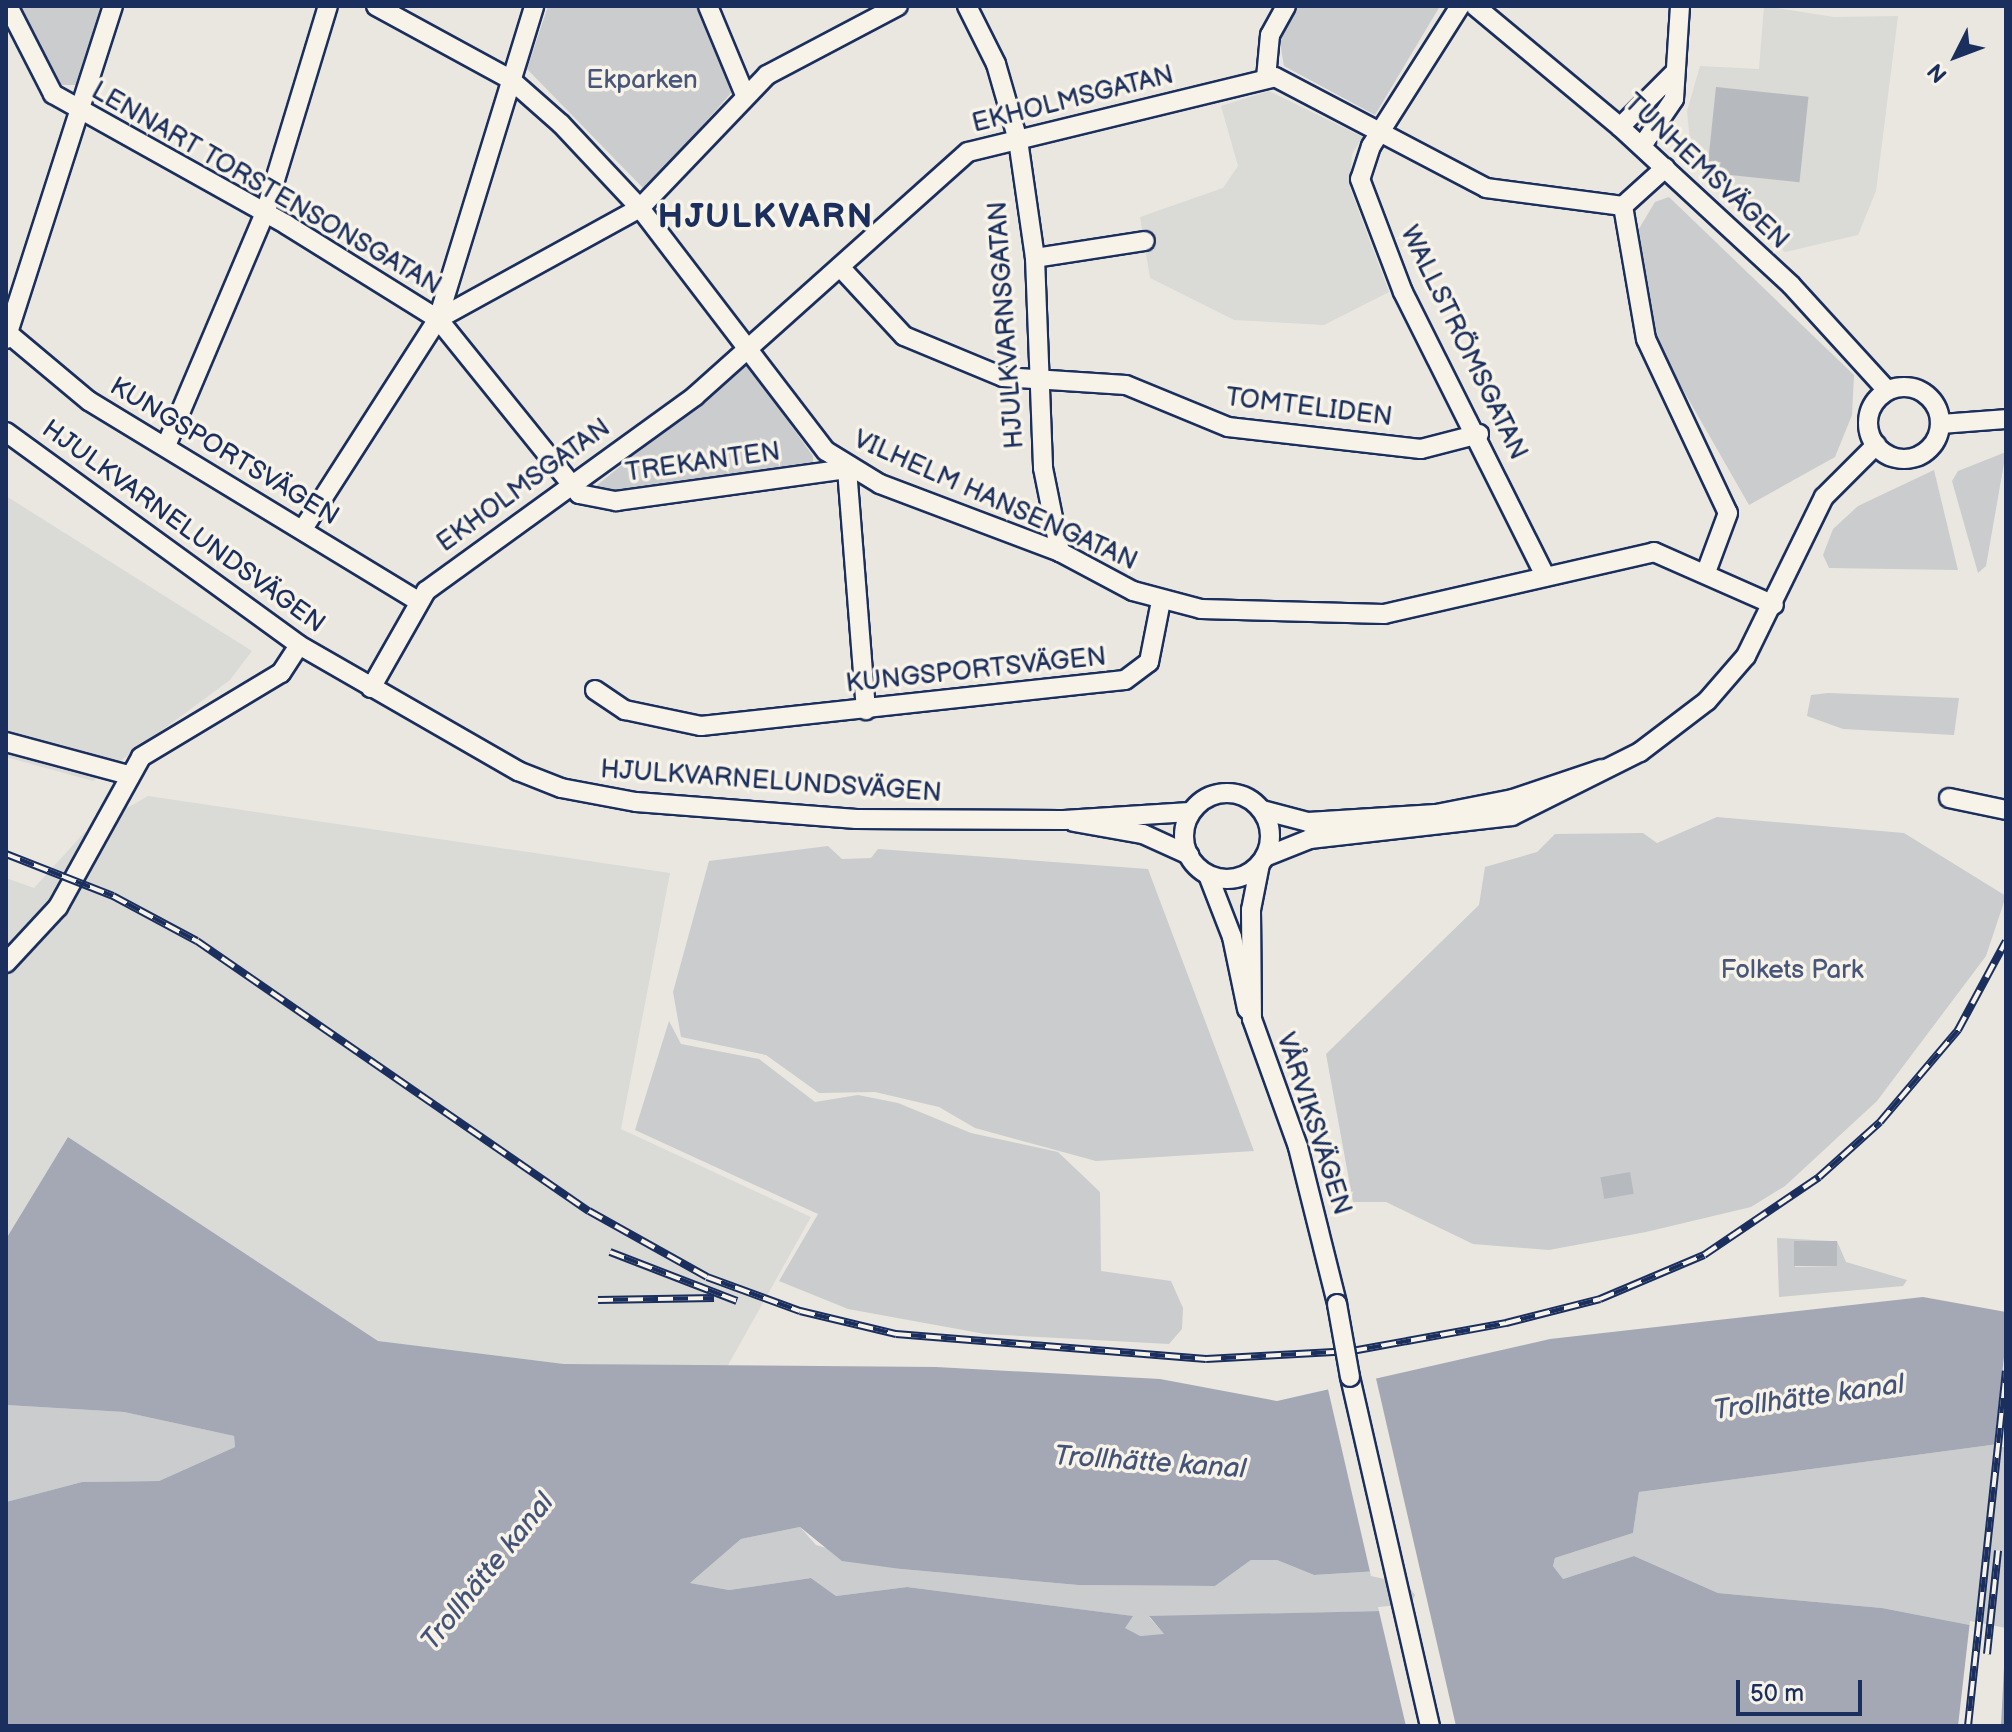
<!DOCTYPE html>
<meta charset="utf-8">
<style>
body{margin:0}
#map{position:relative;width:2012px;height:1732px;overflow:hidden;background:#eae7e0;font-family:"Balsamiq Sans",sans-serif}
div>[style]{position:absolute}
[style*='--x']{left:calc(var(--x)*1px);top:calc(var(--y)*1px);width:calc(var(--w)*1px);rotate:calc(var(--a)*1deg)}
.built>*{inset:0;background:#dadad6}
.green>*{inset:0;background:#cbcccd}
.water>*{inset:0;background:#a3a8b4}
.pier>*{inset:0;background:#eae7e0}
.building>*{inset:0;background:#b6babf;transform-origin:0 0}
.roads{filter:drop-shadow(2px 0 #1b2f5e) drop-shadow(-2px 0 #1b2f5e) drop-shadow(0 2px #1b2f5e) drop-shadow(0 -2px #1b2f5e)}
.minor>*{height:18px;margin:-9px;padding:0 9px;transform-origin:9px;border-radius:9px;background:#f7f3e8}
.minor>.ring{margin:-9px;padding:0;box-sizing:content-box;background:none;border:18px solid #f7f3e8;border-radius:50%}
.rail>*{height:8px;margin-top:-4px;transform-origin:0;background:repeating-linear-gradient(90deg,#f7f3e8 0 15px,#1b2f5e 0 30px);box-sizing:border-box;border-block:2px solid #1b2f5e}
.bridges{filter:drop-shadow(2px 0 #1b2f5e) drop-shadow(-2px 0 #1b2f5e) drop-shadow(0 2px #1b2f5e) drop-shadow(0 -2px #1b2f5e)}
.minor-bridge>*{height:18px;margin:-9px;padding:0 9px;transform-origin:9px;border-radius:9px;background:#f7f3e8}
span{translate:-50% -50%;white-space:nowrap;text-align:center;line-height:1.15;-webkit-text-stroke:7px #f7f3e8;paint-order:stroke}
.park-label{font-size:26px;color:#47567a}
.street-label{font-size:26px;color:#1b2f5e}
.water-label{font-size:28px;color:#445378;font-style:italic}
.district-label{font-size:34px;color:#1b2f5e;font-weight:700;letter-spacing:2px}
.frame{position:absolute;inset:0;border:8px solid #1b2f5e;pointer-events:none}
.north{position:absolute;left:1916px;top:16px;width:80px;height:80px;-webkit-text-stroke:6px #f7f3e8;paint-order:stroke;rotate:228deg;font-size:22px;font-weight:700;line-height:32px;text-align:center;color:#1b2f5e}
.north::after{content:'';display:block;margin:auto;width:28px;height:36px;background:#1b2f5e;clip-path:polygon(50% 0,100% 100%,50% 72%,0 100%)}
.scale{position:absolute;left:1736px;top:1680px;width:126px;height:36px;box-sizing:border-box;border:4px solid #1b2f5e;border-top:0;padding-left:10px;font-size:24px;line-height:28px;white-space:nowrap;color:#1b2f5e;-webkit-text-stroke:6px #f7f3e8;paint-order:stroke}
</style>
<div id="map">
<div class="built">
<div style="clip-path:polygon(1764px 6px,1834px 17px,1898px 16px,1876px 191px,1858px 235px,1785px 252px,1692px 161px,1687px 111px,1700px 66px,1759px 69px)"></div>
<div style="clip-path:polygon(1269px 91px,1363px 137px,1352px 154px,1350px 188px,1389px 292px,1324px 325px,1234px 320px,1150px 278px,1140px 217px,1223px 188px,1238px 166px,1221px 106px)"></div>
<div style="clip-path:polygon(6px 496px,252px 651px,230px 680px,93px 781px,6px 757px)"></div>
<div style="clip-path:polygon(148px 796px,670px 873px,621px 1129px,811px 1217px,727px 1367px,564px 1364px,378px 1341px,68px 1137px,6px 1239px,6px 878px,34px 888px,84px 833px)"></div>
</div>
<div class="green">
<div style="clip-path:polygon(18px 6px,102px 6px,76px 85px,57px 85px)"></div>
<div style="clip-path:polygon(548px 6px,700px 6px,732px 92px,645px 190px,527px 69px)"></div>
<div style="clip-path:polygon(1294px 6px,1440px 6px,1375px 115px,1284px 66px,1278px 31px)"></div>
<div style="clip-path:polygon(1669px 197px,1854px 375px,1852px 415px,1835px 457px,1749px 505px,1654px 339px,1637px 232px,1655px 202px)"></div>
<div style="clip-path:polygon(746px 363px,813px 456px,813px 465px,620px 492px,595px 487px)"></div>
<div style="clip-path:polygon(2006px 452px,1986px 566px,1978px 573px,1952px 481px,1958px 471px)"></div>
<div style="clip-path:polygon(1934px 470px,1958px 570px,1829px 568px,1823px 555px,1833px 529px,1858px 506px)"></div>
<div style="clip-path:polygon(1828px 693px,1959px 698px,1954px 735px,1843px 729px,1807px 716px,1811px 695px)"></div>
<div style="clip-path:polygon(1717px 817px,1904px 833px,2006px 896px,1986px 956px,1877px 1101px,1785px 1186px,1751px 1207px,1646px 1232px,1549px 1250px,1473px 1244px,1386px 1202px,1353px 1202px,1326px 1054px,1479px 905px,1485px 867px,1537px 852px,1555px 834px,1643px 833px,1657px 843px)"></div>
<div style="clip-path:polygon(828px 846px,842px 859px,871px 858px,878px 849px,1148px 869px,1254px 1151px,1096px 1161px,975px 1128px,939px 1107px,875px 1092px,819px 1093px,766px 1055px,681px 1037px,673px 992px,709px 861px)"></div>
<div style="clip-path:polygon(669px 1021px,681px 1044px,759px 1059px,815px 1102px,858px 1095px,898px 1103px,971px 1133px,1058px 1152px,1100px 1192px,1101px 1271px,1171px 1281px,1183px 1308px,1182px 1329px,1169px 1344px,985px 1334px,848px 1309px,779px 1281px,818px 1214px,635px 1130px)"></div>
<div style="clip-path:polygon(1777px 1238px,1831px 1241px,1794px 1242px,1795px 1267px,1837px 1266px,1837px 1241px,1846px 1262px,1907px 1280px,1903px 1286px,1779px 1297px)"></div>
<div style="clip-path:polygon(6px 1405px,124px 1412px,234px 1436px,235px 1447px,159px 1481px,82px 1482px,6px 1502px)"></div>
<div style="clip-path:polygon(2006px 1443px,2006px 1632px,1882px 1608px,1718px 1593px,1634px 1556px,1563px 1579px,1553px 1566px,1555px 1558px,1633px 1533px,1639px 1492px)"></div>
<div style="clip-path:polygon(800px 1527px,816px 1545px,901px 1569px,1078px 1585px,1215px 1586px,1251px 1560px,1277px 1560px,1314px 1575px,1379px 1571px,1410px 1580px,1419px 1595px,1414px 1608px,1381px 1611px,1149px 1617px,1165px 1635px,1139px 1636px,1124px 1628px,1132px 1616px,907px 1587px,836px 1596px,811px 1578px,729px 1590px,690px 1583px,741px 1539px)"></div>
</div>
<div class="water">
<div style="clip-path:polygon(evenodd,68px 1137px,378px 1341px,564px 1364px,936px 1367px,1160px 1379px,1277px 1401px,1550px 1339px,1923px 1297px,2006px 1312px,2006px 1443px,1639px 1492px,1633px 1533px,1555px 1558px,1553px 1566px,1563px 1579px,1634px 1556px,1718px 1593px,1882px 1608px,2006px 1632px,2006px 1726px,6px 1726px,6px 1502px,82px 1482px,159px 1481px,235px 1447px,234px 1436px,124px 1412px,6px 1405px,6px 1239px,68px 1137px,800px 1527px,842px 1561px,901px 1569px,1078px 1585px,1215px 1586px,1251px 1560px,1277px 1560px,1314px 1575px,1379px 1571px,1410px 1580px,1419px 1595px,1413px 1608px,1381px 1611px,1149px 1616px,1164px 1634px,1140px 1636px,1125px 1628px,1133px 1616px,907px 1587px,836px 1596px,811px 1578px,729px 1590px,690px 1583px,741px 1539px,800px 1527px)"></div>
</div>
<div class="pier">
<div style="clip-path:polygon(2006px 1339px,2006px 1447px,1994px 1447px)"></div>
<div style="clip-path:polygon(1375px 1374px,1456px 1726px,1406px 1726px,1378px 1607px,1411px 1604px,1415px 1595px,1407px 1584px,1371px 1576px,1327px 1385px)"></div>
<div style="clip-path:polygon(1970px 1621px,2006px 1628px,2001px 1726px,1958px 1726px)"></div>
</div>
<div class="building">
<div style="left:1716px;top:87px;width:93px;height:86px;rotate:6deg"></div>
<div style="left:1630px;top:1172px;width:22px;height:30px;rotate:80deg"></div>
<div style="left:1837px;top:1241px;width:25px;height:43px;rotate:90deg"></div>
</div>
<div class="roads">
<div class="minor">
<div style="--x:8;--y:6;--w:99;--a:62.9"></div>
<div style="--x:53;--y:94;--w:268;--a:29.2"></div>
<div style="--x:287;--y:225;--w:178;--a:31.9"></div>
<div style="--x:438;--y:319;--w:225;--a:51.1"></div>
<div style="--x:579;--y:494;--w:38;--a:11"></div>
<div style="--x:616;--y:501;--w:233;--a:-7.9"></div>
<div style="--x:847;--y:469;--w:242;--a:85.5"></div>
<div style="--x:376;--y:6;--w:153;--a:28.6"></div>
<div style="--x:510;--y:79;--w:68;--a:41.4"></div>
<div style="--x:561;--y:124;--w:115;--a:46.8"></div>
<div style="--x:640;--y:208;--w:306;--a:52.6"></div>
<div style="--x:826;--y:451;--w:63;--a:31.4"></div>
<div style="--x:880;--y:484;--w:192;--a:20.7"></div>
<div style="--x:1060;--y:552;--w:83;--a:28.1"></div>
<div style="--x:1133;--y:591;--w:70;--a:14.8"></div>
<div style="--x:1201;--y:609;--w:183;--a:1.6"></div>
<div style="--x:1384;--y:614;--w:277;--a:-12.9"></div>
<div style="--x:1654;--y:552;--w:131;--a:23.8"></div>
<div style="--x:708;--y:6;--w:96;--a:67.4"></div>
<div style="--x:967;--y:6;--w:65;--a:63.4"></div>
<div style="--x:996;--y:64;--w:79;--a:73.9"></div>
<div style="--x:1018;--y:140;--w:119;--a:81.8"></div>
<div style="--x:1035;--y:258;--w:210;--a:87.8"></div>
<div style="--x:1043;--y:468;--w:86;--a:78.6"></div>
<div style="--x:1460;--y:6;--w:166;--a:122.4"></div>
<div style="--x:1371;--y:146;--w:35;--a:108"></div>
<div style="--x:1360;--y:179;--w:121;--a:69.2"></div>
<div style="--x:1403;--y:292;--w:318;--a:63.4"></div>
<div style="--x:1475;--y:6;--w:189;--a:39.8"></div>
<div style="--x:1620;--y:127;--w:233;--a:42.7"></div>
<div style="--x:1791;--y:285;--w:142;--a:47.6"></div>
<div style="--x:1266;--y:78;--w:43;--a:-84.7"></div>
<div style="--x:1270;--y:35;--w:33;--a:-61"></div>
<div style="--x:1620;--y:127;--w:78;--a:-45"></div>
<div style="--x:1642;--y:146;--w:57;--a:-55.8"></div>
<div style="--x:1674;--y:99;--w:93;--a:-86.3"></div>
<div style="--x:1623;--y:206;--w:135;--a:80.2"></div>
<div style="--x:1646;--y:339;--w:192;--a:64.8"></div>
<div style="--x:1728;--y:513;--w:63;--a:110.4"></div>
<div style="--x:1035;--y:258;--w:111;--a:-8.8"></div>
<div style="--x:840;--y:267;--w:94;--a:47.2"></div>
<div style="--x:904;--y:336;--w:107;--a:22.5"></div>
<div style="--x:1003;--y:377;--w:123;--a:3.7"></div>
<div style="--x:1126;--y:385;--w:110;--a:22.4"></div>
<div style="--x:1228;--y:427;--w:194;--a:6.5"></div>
<div style="--x:1421;--y:449;--w:60;--a:-14.5"></div>
<div style="--x:438;--y:319;--w:327;--a:-72.9"></div>
<div style="--x:10;--y:335;--w:103;--a:39.9"></div>
<div style="--x:89;--y:401;--w:386;--a:31.3"></div>
<div style="--x:6;--y:339;--w:350;--a:-72.2"></div>
<div class="ring" style="left:1868px;top:387px;width:54px;height:54px"></div>
<div style="--x:1940;--y:424;--w:66;--a:-4.3"></div>
<div style="--x:6;--y:432;--w:362;--a:36"></div>
<div style="--x:299;--y:645;--w:253;--a:29.9"></div>
<div style="--x:518;--y:771;--w:46;--a:21.6"></div>
<div style="--x:561;--y:788;--w:76;--a:10.6"></div>
<div style="--x:636;--y:802;--w:221;--a:4.4"></div>
<div style="--x:856;--y:819;--w:208;--a:0.3"></div>
<div style="--x:1064;--y:820;--w:126;--a:-3.6"></div>
<div style="--x:166;--y:446;--w:253;--a:-67"></div>
<div style="--x:265;--y:213;--w:216;--a:-73.1"></div>
<div style="--x:303;--y:529;--w:250;--a:-57.3"></div>
<div style="--x:438;--y:319;--w:230;--a:-28.8"></div>
<div style="--x:640;--y:208;--w:184;--a:-46.3"></div>
<div style="--x:767;--y:75;--w:148;--a:-27.8"></div>
<div style="--x:371;--y:688;--w:112;--a:-60.4"></div>
<div style="--x:426;--y:591;--w:332;--a:-35.9"></div>
<div style="--x:695;--y:396;--w:366;--a:-41.8"></div>
<div style="--x:968;--y:152;--w:316;--a:-13.7"></div>
<div style="--x:1275;--y:77;--w:238;--a:27.7"></div>
<div style="--x:1486;--y:188;--w:138;--a:7.5"></div>
<div style="--x:1623;--y:206;--w:57;--a:-42.1"></div>
<div style="--x:595;--y:690;--w:36;--a:34"></div>
<div style="--x:625;--y:710;--w:78;--a:11.9"></div>
<div style="--x:701;--y:726;--w:426;--a:-6.2"></div>
<div style="--x:1125;--y:680;--w:30;--a:-37"></div>
<div style="--x:1149;--y:662;--w:62;--a:-78.9"></div>
<div style="--x:6;--y:742;--w:126;--a:15.1"></div>
<div class="ring" style="left:1184px;top:793px;width:68px;height:68px"></div>
<div style="--x:1949;--y:798;--w:58;--a:11.9"></div>
<div style="--x:1262;--y:810;--w:48;--a:14.6"></div>
<div style="--x:1308;--y:822;--w:128;--a:-3.6"></div>
<div style="--x:1436;--y:814;--w:78;--a:-11"></div>
<div style="--x:1513;--y:799;--w:94;--a:-18.6"></div>
<div style="--x:1074;--y:822;--w:70;--a:9.9"></div>
<div style="--x:1143;--y:834;--w:51;--a:24.5"></div>
<div style="--x:1265;--y:857;--w:48;--a:-21.8"></div>
<div style="--x:1310;--y:839;--w:203;--a:-6.5"></div>
<div style="--x:1512;--y:816;--w:143;--a:-26.6"></div>
<div style="--x:1640;--y:752;--w:84;--a:-37.3"></div>
<div style="--x:1707;--y:701;--w:60;--a:-49.1"></div>
<div style="--x:1746;--y:656;--w:177;--a:-63.9"></div>
<div style="--x:1824;--y:497;--w:74;--a:-45"></div>
<div style="--x:1260;--y:864;--w:47;--a:101.1"></div>
<div style="--x:1251;--y:910;--w:109;--a:89.5"></div>
<div style="--x:1252;--y:1019;--w:136;--a:70.2"></div>
<div style="--x:1298;--y:1147;--w:162;--a:76"></div>
<div style="--x:1208;--y:875;--w:66;--a:68.8"></div>
<div style="--x:1232;--y:937;--w:74;--a:78.2"></div>
<div style="--x:6;--y:963;--w:76;--a:-47.1"></div>
<div style="--x:58;--y:907;--w:171;--a:-61"></div>
<div style="--x:141;--y:757;--w:163;--a:-31"></div>
<div style="--x:281;--y:673;--w:33;--a:-57"></div>
<div style="--x:1350;--y:1377;--w:358;--a:77.1"></div>
</div>
</div>
<div class="rail">
<div style="--x:6;--y:854;--w:115;--a:21.4"></div>
<div style="--x:113;--y:896;--w:95;--a:28.2"></div>
<div style="--x:197;--y:941;--w:476;--a:34.6"></div>
<div style="--x:589;--y:1211;--w:135;--a:29.2"></div>
<div style="--x:707;--y:1277;--w:99;--a:20.1"></div>
<div style="--x:800;--y:1311;--w:99;--a:13.5"></div>
<div style="--x:896;--y:1334;--w:311;--a:4.6"></div>
<div style="--x:1206;--y:1359;--w:146;--a:-3.1"></div>
<div style="--x:1352;--y:1351;--w:157;--a:-10.3"></div>
<div style="--x:1506;--y:1323;--w:97;--a:-14.3"></div>
<div style="--x:1600;--y:1299;--w:113;--a:-22.9"></div>
<div style="--x:1704;--y:1255;--w:139;--a:-34.1"></div>
<div style="--x:1819;--y:1177;--w:82;--a:-42"></div>
<div style="--x:1880;--y:1122;--w:121;--a:-49.7"></div>
<div style="--x:1958;--y:1030;--w:101;--a:-61.7"></div>
<div style="--x:610;--y:1252;--w:136;--a:21.1"></div>
<div style="--x:598;--y:1300;--w:116;--a:-1"></div>
<div style="--x:1987;--y:1654;--w:104;--a:-83.9"></div>
<div style="--x:1968;--y:1726;--w:357;--a:-83.9"></div>
</div>
<div class="bridges">
<div class="minor-bridge">
<div style="--x:1337;--y:1304;--w:74;--a:79.9"></div>
</div>
</div>
<div class="park-label">
<span style="left:642px;top:81px">Ekparken</span>
<span style="left:1792px;top:971px">Folkets Park</span>
</div>
<div class="street-label">
<span style="left:1073px;top:100px;rotate:-14deg">EKHOLMSGATAN</span>
<span style="left:1706px;top:172px;rotate:43deg">TUNHEMSVÄGEN</span>
<span style="left:266px;top:189px;rotate:30deg">LENNART TORSTENSONSGATAN</span>
<span style="left:1007px;top:325px;rotate:-94deg">HJULKVARNSGATAN</span>
<span style="left:1463px;top:343px;rotate:64deg">WALLSTRÖMSGATAN</span>
<span style="left:1309px;top:408px;rotate:7deg">TOMTELIDEN</span>
<span style="left:224px;top:452px;rotate:31deg">KUNGSPORTSVÄGEN</span>
<span style="left:703px;top:463px;rotate:-8deg">TREKANTEN</span>
<span style="left:524px;top:486px;rotate:-36deg">EKHOLMSGATAN</span>
<span style="left:995px;top:501px;rotate:24deg">VILHELM HANSENGATAN</span>
<span style="left:183px;top:527px;rotate:36deg">HJULKVARNELUNDSVÄGEN</span>
<span style="left:976px;top:671px;rotate:-6deg">KUNGSPORTSVÄGEN</span>
<span style="left:771px;top:782px;rotate:4deg">HJULKVARNELUNDSVÄGEN</span>
<span style="left:1313px;top:1124px;rotate:72deg">VÅRVIKSVÄGEN</span>
</div>
<div class="water-label">
<span style="left:1809px;top:1398px;rotate:-8deg">Trollhätte kanal</span>
<span style="left:1150px;top:1463px;rotate:4deg">Trollhätte kanal</span>
<span style="left:488px;top:1572px;rotate:-51deg">Trollhätte kanal</span>
</div>
<div class="district-label">
<span style="left:766px;top:217px">HJULKVARN</span>
</div>
<div class="frame"></div>
<div class="north">N</div>
<div class="scale">50 m</div>
</div>
